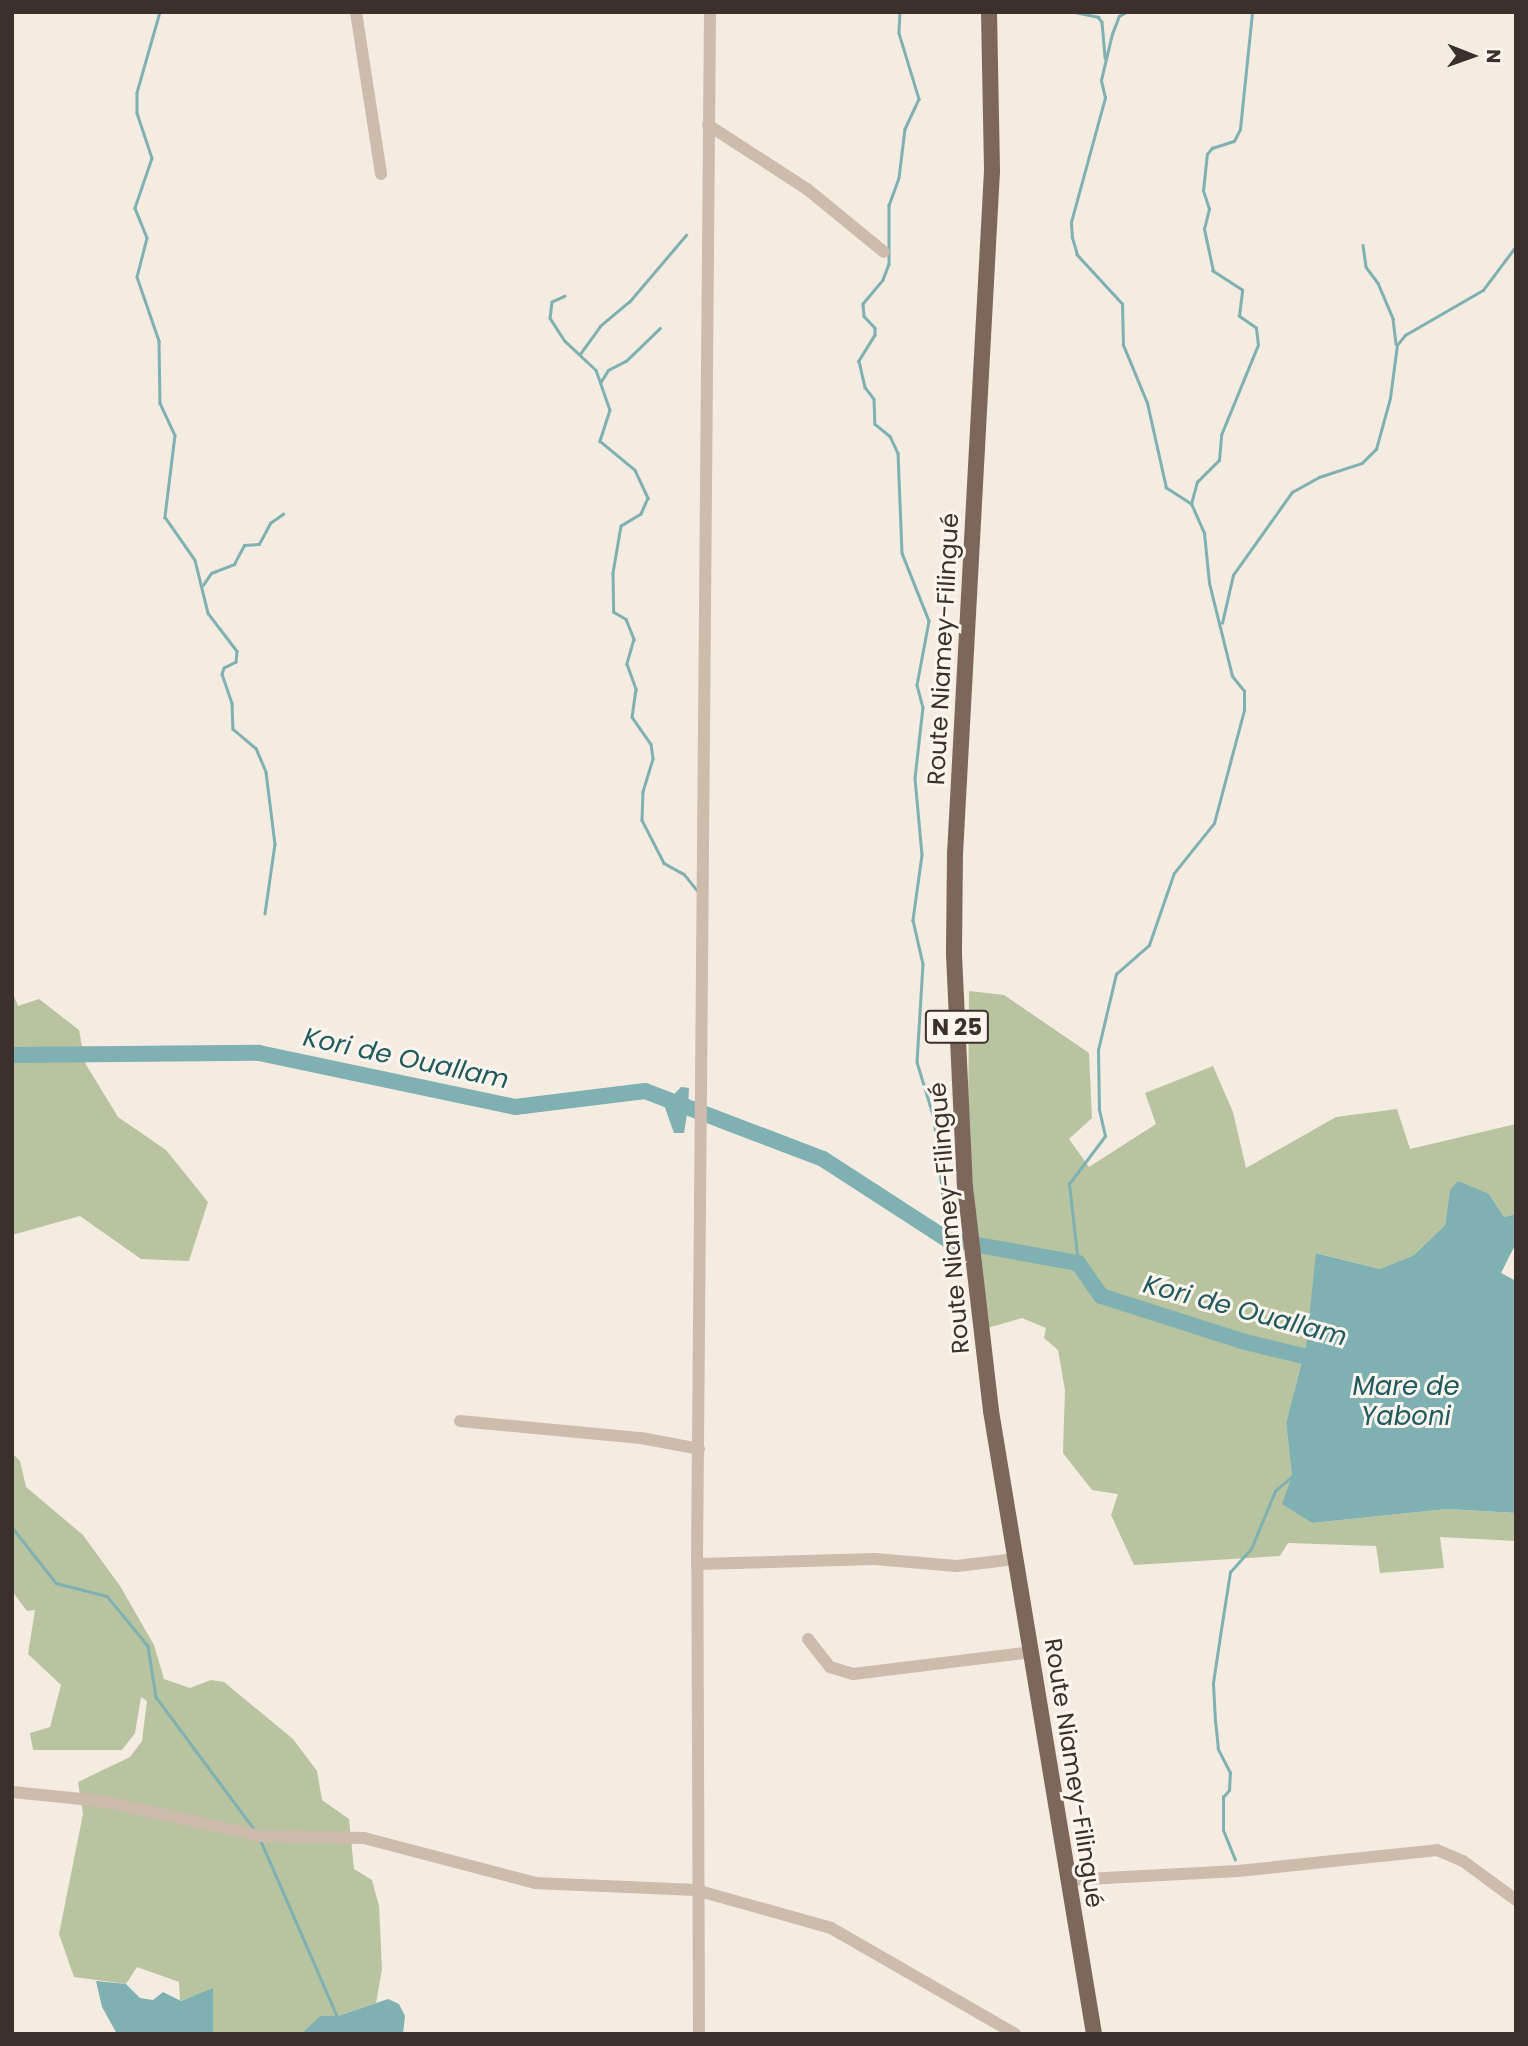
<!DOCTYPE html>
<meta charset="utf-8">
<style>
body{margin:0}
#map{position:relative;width:1528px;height:2046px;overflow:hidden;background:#f4ebe1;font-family:Poppins,sans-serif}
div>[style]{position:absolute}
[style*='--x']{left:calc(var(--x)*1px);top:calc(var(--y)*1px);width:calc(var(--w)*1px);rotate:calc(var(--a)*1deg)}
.green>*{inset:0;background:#b8c4a0}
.water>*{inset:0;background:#7fb0b2}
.stream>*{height:2.5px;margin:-1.25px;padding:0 1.25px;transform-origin:1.25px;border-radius:1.25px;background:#7fb0b2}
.river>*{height:16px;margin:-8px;padding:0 8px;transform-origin:8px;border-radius:8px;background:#7fb0b2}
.minor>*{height:12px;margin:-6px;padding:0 6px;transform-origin:6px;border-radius:6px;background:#cdbbac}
.major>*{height:16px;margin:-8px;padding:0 8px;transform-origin:8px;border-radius:8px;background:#7d675c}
span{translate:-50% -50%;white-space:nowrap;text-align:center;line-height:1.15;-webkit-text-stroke:6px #fbf5ee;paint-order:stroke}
.shield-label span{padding:2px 5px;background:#fbf5ee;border:2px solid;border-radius:5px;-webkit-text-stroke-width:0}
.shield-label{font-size:23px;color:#3b302b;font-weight:700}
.street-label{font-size:24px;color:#3b302b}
.water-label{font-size:26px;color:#1f5a5e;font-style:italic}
.frame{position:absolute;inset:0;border:14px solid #3b302b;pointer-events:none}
.north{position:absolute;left:1437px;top:21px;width:70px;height:70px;-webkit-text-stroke:5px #fbf5ee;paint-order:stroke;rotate:91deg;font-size:19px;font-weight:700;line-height:28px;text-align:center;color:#3b302b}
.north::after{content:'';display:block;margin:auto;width:24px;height:32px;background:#3b302b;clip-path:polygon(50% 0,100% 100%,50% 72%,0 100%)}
</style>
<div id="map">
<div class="green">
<div style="clip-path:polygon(12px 991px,18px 1006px,39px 999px,79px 1030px,85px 1063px,118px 1117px,166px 1150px,208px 1202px,189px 1261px,141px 1259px,80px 1216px,12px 1235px)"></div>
<div style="clip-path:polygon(969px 991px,1004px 995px,1089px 1053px,1092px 1118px,1069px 1139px,1089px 1167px,1156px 1124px,1145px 1093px,1213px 1066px,1233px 1112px,1246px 1168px,1336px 1117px,1397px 1109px,1410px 1149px,1516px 1124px,1516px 1214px,1504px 1217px,1489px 1194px,1450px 1191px,1445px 1225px,1414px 1255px,1380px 1269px,1317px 1253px,1306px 1346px,1286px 1423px,1292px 1476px,1283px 1504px,1312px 1523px,1447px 1509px,1516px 1513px,1516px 1541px,1440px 1537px,1444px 1568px,1380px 1573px,1376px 1546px,1288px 1543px,1280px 1556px,1134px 1565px,1111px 1515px,1118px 1494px,1092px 1490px,1063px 1453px,1065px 1390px,1058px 1350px,1044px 1338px,1046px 1328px,1022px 1318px,987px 1328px,968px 1133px)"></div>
<div style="clip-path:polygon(12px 1453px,20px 1461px,26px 1487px,83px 1535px,120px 1586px,154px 1645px,164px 1679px,190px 1688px,211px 1680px,224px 1682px,293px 1739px,317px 1771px,322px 1800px,349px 1819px,354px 1869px,372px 1880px,379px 1906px,382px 1969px,376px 2003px,338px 2016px,320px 2016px,301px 2034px,213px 2034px,213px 1989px,180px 2001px,179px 1982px,137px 1967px,126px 1984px,74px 1977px,59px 1934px,83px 1814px,78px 1782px,130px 1757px,142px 1741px,147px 1701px,141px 1697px,135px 1733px,122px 1750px,33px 1750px,30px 1733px,50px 1727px,61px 1685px,28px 1654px,35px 1610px,27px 1611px,12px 1591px)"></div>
</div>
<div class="water">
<div style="clip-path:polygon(681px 1087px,689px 1088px,688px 1108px,684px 1133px,674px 1133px,664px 1105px)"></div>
<div style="clip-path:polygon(1458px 1181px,1489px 1194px,1504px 1217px,1516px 1214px,1516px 1243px,1501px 1273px,1516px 1281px,1516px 1513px,1447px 1509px,1312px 1523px,1282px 1504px,1292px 1476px,1286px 1423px,1306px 1346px,1316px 1253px,1380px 1269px,1414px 1255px,1445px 1225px,1450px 1190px)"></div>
<div style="clip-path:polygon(96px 1981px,126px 1984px,140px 1998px,153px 2000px,163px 1992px,181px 2001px,213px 1988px,213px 2034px,117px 2034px,102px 2007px)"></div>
<div style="clip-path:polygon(388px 1999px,399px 2004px,405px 2016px,403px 2034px,301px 2034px,320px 2016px,338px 2016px)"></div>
</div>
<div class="stream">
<div style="--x:160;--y:12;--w:84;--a:105.9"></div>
<div style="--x:137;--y:93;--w:20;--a:90"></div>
<div style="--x:137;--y:113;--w:47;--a:71.6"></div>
<div style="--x:152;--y:158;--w:53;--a:108.8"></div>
<div style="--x:135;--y:208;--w:32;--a:68"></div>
<div style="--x:147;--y:238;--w:40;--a:104.4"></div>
<div style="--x:137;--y:277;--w:68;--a:71"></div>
<div style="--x:159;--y:341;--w:62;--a:89.1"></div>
<div style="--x:160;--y:403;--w:35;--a:65"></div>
<div style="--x:175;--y:435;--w:83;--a:97"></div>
<div style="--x:165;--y:517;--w:52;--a:55.1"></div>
<div style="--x:195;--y:560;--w:55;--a:76.2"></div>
<div style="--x:208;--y:613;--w:48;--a:52.7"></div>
<div style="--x:237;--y:651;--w:11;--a:95"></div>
<div style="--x:236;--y:662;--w:13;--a:153"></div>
<div style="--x:224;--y:668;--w:6;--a:108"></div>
<div style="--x:222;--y:674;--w:31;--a:71"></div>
<div style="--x:232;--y:703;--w:26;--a:88"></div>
<div style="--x:233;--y:729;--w:30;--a:40"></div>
<div style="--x:256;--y:748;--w:26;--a:67"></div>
<div style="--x:266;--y:772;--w:73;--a:82.9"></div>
<div style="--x:275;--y:844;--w:70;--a:98.2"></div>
<div style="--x:900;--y:12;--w:21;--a:93"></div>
<div style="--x:899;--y:33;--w:69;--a:73.1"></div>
<div style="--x:919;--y:99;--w:33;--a:115"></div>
<div style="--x:905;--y:129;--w:49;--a:97"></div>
<div style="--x:899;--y:178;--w:29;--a:110"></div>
<div style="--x:889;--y:205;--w:59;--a:90"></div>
<div style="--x:889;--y:264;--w:17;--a:111"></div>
<div style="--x:883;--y:280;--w:31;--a:130"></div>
<div style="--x:863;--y:304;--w:12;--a:85"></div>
<div style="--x:864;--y:316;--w:16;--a:47"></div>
<div style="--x:875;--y:328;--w:7;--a:90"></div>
<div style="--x:875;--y:335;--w:31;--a:122"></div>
<div style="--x:859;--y:361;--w:27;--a:77"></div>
<div style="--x:865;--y:387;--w:15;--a:53"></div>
<div style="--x:874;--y:399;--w:25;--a:88"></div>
<div style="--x:875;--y:424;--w:19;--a:39"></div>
<div style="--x:890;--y:436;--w:19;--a:65"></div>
<div style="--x:898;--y:453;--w:100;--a:87.7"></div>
<div style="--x:902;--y:553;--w:73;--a:68.3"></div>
<div style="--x:929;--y:621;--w:65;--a:100.6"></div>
<div style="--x:917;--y:685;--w:23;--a:75"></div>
<div style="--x:923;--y:707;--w:71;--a:96.4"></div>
<div style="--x:915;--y:778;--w:77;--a:84.8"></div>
<div style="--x:922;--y:855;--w:66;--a:97.9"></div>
<div style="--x:913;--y:920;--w:45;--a:77.2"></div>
<div style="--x:923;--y:964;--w:98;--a:93.5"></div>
<div style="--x:917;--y:1062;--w:59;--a:73.1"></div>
<div style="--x:934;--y:1118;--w:123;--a:83.5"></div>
<div style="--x:1075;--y:12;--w:24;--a:12"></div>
<div style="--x:1098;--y:17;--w:6;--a:51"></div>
<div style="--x:1102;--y:22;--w:36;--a:85"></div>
<div style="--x:1363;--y:245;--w:22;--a:82"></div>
<div style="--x:1366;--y:267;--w:20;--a:53"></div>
<div style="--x:1378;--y:283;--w:39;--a:67"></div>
<div style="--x:1393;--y:319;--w:25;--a:83"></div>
<div style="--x:565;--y:296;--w:14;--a:155"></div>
<div style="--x:552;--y:302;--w:16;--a:97"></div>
<div style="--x:550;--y:318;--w:27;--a:57"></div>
<div style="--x:565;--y:341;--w:42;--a:43.1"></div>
<div style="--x:596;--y:370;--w:42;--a:70.7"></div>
<div style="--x:610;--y:410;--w:33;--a:108"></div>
<div style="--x:600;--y:441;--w:45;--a:39.6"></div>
<div style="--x:635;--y:470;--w:31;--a:65"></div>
<div style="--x:648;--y:498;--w:17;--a:114"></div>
<div style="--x:641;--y:514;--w:23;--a:149"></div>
<div style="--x:621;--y:526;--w:48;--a:99.7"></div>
<div style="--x:613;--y:573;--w:39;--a:89"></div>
<div style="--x:614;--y:612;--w:14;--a:30"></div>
<div style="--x:626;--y:619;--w:22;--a:68"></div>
<div style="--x:634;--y:639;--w:26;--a:106"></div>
<div style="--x:627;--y:664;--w:27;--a:70"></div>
<div style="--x:636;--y:689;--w:28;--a:98"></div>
<div style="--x:632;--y:717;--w:33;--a:55"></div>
<div style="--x:651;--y:744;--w:15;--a:82"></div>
<div style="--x:653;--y:759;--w:34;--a:107"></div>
<div style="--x:643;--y:791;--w:29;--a:92"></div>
<div style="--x:642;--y:820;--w:48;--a:62.9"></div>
<div style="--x:664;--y:863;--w:23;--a:29"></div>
<div style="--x:684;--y:874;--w:21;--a:51"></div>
<div style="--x:580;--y:354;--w:34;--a:-54"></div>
<div style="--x:600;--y:326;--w:38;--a:-40"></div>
<div style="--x:629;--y:302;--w:88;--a:-49.6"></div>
<div style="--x:600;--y:383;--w:15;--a:-58"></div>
<div style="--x:608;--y:370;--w:20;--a:-27"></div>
<div style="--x:626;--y:361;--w:47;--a:-44.1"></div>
<div style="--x:1191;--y:504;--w:23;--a:-75"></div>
<div style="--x:1197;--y:482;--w:31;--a:-45"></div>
<div style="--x:1219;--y:460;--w:25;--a:-85"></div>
<div style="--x:1221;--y:435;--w:97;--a:-67.7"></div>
<div style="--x:1258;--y:345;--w:17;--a:-97"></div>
<div style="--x:1256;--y:328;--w:21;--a:-145"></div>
<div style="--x:1239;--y:316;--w:26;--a:-83"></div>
<div style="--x:1242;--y:290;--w:35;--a:-147"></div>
<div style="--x:1213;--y:271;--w:43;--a:-102.1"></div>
<div style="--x:1204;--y:229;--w:21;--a:-76"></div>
<div style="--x:1209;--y:209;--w:19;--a:-108"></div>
<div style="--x:1203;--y:191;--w:37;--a:-84"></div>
<div style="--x:1207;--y:154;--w:8;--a:-50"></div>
<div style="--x:1212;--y:148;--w:23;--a:-18"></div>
<div style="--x:1234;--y:141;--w:13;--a:-63"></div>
<div style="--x:1240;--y:129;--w:118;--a:-84.1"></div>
<div style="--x:203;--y:585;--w:14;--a:-56"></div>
<div style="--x:211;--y:573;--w:25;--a:-21"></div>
<div style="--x:234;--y:564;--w:21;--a:-62"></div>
<div style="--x:244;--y:545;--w:15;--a:-4"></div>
<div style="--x:259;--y:544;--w:24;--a:-62"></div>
<div style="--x:270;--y:523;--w:16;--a:-35"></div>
<div style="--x:1222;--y:623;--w:49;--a:-77.1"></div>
<div style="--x:1233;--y:575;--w:102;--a:-54.6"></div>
<div style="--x:1292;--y:492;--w:31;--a:-29"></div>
<div style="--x:1319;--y:477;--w:45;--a:-18"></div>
<div style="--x:1362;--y:463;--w:20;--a:-45"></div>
<div style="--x:1376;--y:449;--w:53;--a:-74.6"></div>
<div style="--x:1390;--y:398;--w:53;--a:-82.5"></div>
<div style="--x:1397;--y:345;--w:13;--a:-51"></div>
<div style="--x:1405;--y:335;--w:90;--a:-30"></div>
<div style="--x:1483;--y:290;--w:55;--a:-53.1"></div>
<div style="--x:1078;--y:1263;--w:80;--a:-96.5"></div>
<div style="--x:1069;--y:1184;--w:60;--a:-53.1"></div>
<div style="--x:1105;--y:1136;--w:28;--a:-103"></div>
<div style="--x:1099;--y:1109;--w:59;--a:-91"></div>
<div style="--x:1098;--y:1050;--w:78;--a:-76.7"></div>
<div style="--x:1116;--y:974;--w:44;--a:-41.3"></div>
<div style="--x:1149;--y:945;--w:76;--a:-70.9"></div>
<div style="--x:1174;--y:873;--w:64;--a:-51.3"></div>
<div style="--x:1214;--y:823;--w:117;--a:-75.1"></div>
<div style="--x:1244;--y:710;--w:19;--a:-90"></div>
<div style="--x:1244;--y:691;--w:19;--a:-129"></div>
<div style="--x:1232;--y:676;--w:96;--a:-103.9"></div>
<div style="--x:1209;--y:583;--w:50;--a:-95.7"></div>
<div style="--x:1204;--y:533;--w:32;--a:-114"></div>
<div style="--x:1191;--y:504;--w:30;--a:-147"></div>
<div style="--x:1166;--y:488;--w:87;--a:-102.6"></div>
<div style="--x:1147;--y:403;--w:63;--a:-112.5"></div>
<div style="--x:1123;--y:345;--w:41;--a:-91.4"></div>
<div style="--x:1122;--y:304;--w:67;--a:-132.6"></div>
<div style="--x:1077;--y:255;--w:18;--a:-106"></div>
<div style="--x:1072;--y:238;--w:16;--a:-94"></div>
<div style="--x:1071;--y:222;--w:129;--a:-74.7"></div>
<div style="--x:1105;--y:98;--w:18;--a:-103"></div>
<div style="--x:1101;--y:80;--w:47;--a:-76.6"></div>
<div style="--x:1112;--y:34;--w:19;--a:-69"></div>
<div style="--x:1119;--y:16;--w:8;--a:-30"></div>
<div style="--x:12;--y:1527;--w:71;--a:51.8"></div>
<div style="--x:56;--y:1583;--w:53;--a:14.3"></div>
<div style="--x:107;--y:1596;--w:65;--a:50.6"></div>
<div style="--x:148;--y:1646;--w:52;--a:81.1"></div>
<div style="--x:156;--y:1697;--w:164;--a:53.4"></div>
<div style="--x:261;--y:1841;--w:193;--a:66.5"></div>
<div style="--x:1235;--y:1860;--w:32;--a:-112"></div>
<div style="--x:1223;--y:1830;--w:33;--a:-90"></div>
<div style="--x:1223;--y:1797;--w:9;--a:-49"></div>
<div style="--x:1229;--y:1790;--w:17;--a:-87"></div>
<div style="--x:1230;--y:1773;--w:27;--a:-117"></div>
<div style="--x:1218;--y:1749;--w:27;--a:-96"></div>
<div style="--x:1215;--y:1722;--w:39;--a:-93"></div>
<div style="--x:1213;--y:1683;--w:48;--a:-81.5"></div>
<div style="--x:1220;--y:1636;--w:65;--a:-81.1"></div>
<div style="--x:1230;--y:1572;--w:31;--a:-48"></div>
<div style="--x:1251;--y:1549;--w:63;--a:-67.5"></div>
<div style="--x:1275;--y:1491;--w:23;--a:-41"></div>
</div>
<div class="river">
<div style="--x:12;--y:1055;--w:247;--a:-0.5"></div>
<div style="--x:259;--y:1053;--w:262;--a:11.9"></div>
<div style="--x:515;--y:1107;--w:131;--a:-7"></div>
<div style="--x:645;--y:1091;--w:191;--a:20.9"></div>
<div style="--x:823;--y:1159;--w:149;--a:32.9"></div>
<div style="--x:948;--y:1240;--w:14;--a:8"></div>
<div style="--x:978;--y:1245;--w:102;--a:10.2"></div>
<div style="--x:1078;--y:1263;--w:40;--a:55.1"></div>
<div style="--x:1101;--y:1296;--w:151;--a:17.7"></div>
<div style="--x:1245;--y:1342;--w:81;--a:13.5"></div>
</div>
<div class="minor">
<div style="--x:356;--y:12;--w:164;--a:81.2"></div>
<div style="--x:708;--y:125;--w:118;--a:32.9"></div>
<div style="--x:807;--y:189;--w:99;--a:39.3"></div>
<div style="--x:460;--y:1421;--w:182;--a:5.4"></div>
<div style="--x:641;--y:1438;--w:59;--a:10.7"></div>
<div style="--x:697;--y:1564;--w:178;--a:-1.6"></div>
<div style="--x:875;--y:1559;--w:82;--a:4.9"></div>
<div style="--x:957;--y:1566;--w:59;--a:-6.8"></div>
<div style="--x:808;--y:1639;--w:36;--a:52"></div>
<div style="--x:830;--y:1667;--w:24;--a:17"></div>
<div style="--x:853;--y:1674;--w:179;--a:-7"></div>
<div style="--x:12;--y:1792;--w:90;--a:5.7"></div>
<div style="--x:102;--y:1801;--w:162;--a:12.5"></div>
<div style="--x:260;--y:1836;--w:104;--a:1.1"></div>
<div style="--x:364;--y:1838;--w:177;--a:14.7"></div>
<div style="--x:535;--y:1883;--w:161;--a:2.5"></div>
<div style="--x:696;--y:1890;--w:140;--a:15.7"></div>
<div style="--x:831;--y:1928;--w:212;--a:29.9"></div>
<div style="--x:1068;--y:1880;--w:170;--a:-3"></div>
<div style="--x:1238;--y:1871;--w:200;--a:-6"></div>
<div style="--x:1437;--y:1850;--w:28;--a:23"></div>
<div style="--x:1463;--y:1861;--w:66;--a:36.3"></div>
<div style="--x:699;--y:2034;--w:470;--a:-90.2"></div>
<div style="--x:697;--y:1564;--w:1552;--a:-89.52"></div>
</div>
<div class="major">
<div style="--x:989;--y:12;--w:159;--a:88.9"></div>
<div style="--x:992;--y:171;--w:684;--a:93.1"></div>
<div style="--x:955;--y:854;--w:101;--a:90.6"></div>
<div style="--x:954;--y:955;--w:231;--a:87.3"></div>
<div style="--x:965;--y:1186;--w:226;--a:83.4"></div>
<div style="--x:991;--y:1411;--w:631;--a:80.61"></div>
</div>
<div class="shield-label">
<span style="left:957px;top:1027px">N 25</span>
</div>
<div class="street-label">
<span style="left:943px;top:649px;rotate:-87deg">Route Niamey-Filingué</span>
<span style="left:949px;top:1218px;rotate:-95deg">Route Niamey-Filingué</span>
<span style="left:1074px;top:1773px;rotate:81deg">Route Niamey-Filingué</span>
</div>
<div class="water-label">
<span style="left:406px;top:1059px;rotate:12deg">Kori de Ouallam</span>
<span style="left:1245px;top:1311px;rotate:15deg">Kori de Ouallam</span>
<span style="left:1406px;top:1402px">Mare de<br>Yaboni</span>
</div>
<div class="frame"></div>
<div class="north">N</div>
</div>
